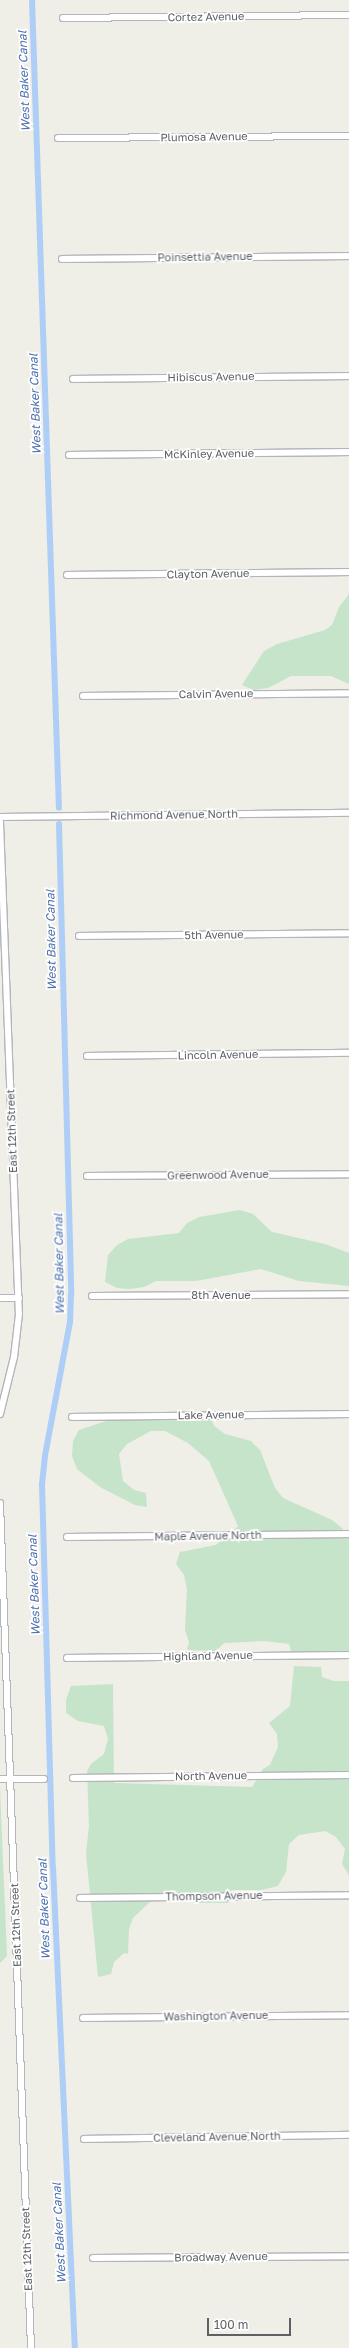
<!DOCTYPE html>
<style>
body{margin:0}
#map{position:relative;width:349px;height:2348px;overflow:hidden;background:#efeee7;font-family:"Golos Text",sans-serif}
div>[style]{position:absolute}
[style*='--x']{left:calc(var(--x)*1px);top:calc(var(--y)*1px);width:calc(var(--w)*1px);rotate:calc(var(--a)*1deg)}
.green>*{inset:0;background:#c6e4ca}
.canal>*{height:6px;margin:-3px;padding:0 3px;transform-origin:3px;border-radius:3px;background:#aecef7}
.roads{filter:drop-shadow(1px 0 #b4b5ba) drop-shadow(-1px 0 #b4b5ba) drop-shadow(0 1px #b4b5ba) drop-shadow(0 -1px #b4b5ba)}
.minor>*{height:6px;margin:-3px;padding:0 3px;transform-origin:3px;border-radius:3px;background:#fff}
span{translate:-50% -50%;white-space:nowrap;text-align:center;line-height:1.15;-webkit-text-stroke:3.5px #fff;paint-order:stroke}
.street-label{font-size:11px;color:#5e6065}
.water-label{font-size:12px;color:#5072b1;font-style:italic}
.scale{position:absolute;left:207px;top:2318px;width:84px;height:18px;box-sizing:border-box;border:2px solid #5e6065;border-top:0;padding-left:5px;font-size:12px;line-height:14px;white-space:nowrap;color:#5e6065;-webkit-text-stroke:3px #fff;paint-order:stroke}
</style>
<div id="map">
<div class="green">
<div style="clip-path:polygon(349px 594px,349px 684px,331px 676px,291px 676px,268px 688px,254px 690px,242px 685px,264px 651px,277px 644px,325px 630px,332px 625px,339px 607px)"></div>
<div style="clip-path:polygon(240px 1210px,253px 1214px,272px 1232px,325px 1244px,349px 1253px,349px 1286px,299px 1281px,261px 1269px,196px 1281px,156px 1281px,144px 1287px,130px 1289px,117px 1288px,105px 1282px,108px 1255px,117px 1245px,128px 1239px,179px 1233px,187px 1223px,199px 1217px)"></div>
<div style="clip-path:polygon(210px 1416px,214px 1426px,225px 1434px,251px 1441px,260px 1450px,275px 1488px,283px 1498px,332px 1520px,342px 1528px,349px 1538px,349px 1651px,335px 1653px,291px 1651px,289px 1644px,265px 1641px,224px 1643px,216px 1651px,187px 1650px,189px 1642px,185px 1630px,187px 1589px,184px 1575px,176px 1564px,180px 1552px,216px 1545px,238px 1526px,209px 1461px,188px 1443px,165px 1431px,151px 1431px,127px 1444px,119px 1454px,123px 1481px,134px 1490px,146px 1493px,147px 1507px,135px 1505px,100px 1487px,77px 1469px,72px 1456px,73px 1441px,79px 1430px,103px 1422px,116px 1419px)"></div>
<div style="clip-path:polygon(294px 1666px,321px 1667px,322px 1677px,334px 1681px,349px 1681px,349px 1875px,342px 1864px,345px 1849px,336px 1837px,325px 1831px,299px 1835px,289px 1844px,286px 1872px,278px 1886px,261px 1890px,232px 1890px,228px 1903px,198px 1903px,184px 1899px,154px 1898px,133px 1918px,129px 1929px,128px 1954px,124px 1953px,114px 1962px,111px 1974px,98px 1977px,86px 1853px,89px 1826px,87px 1771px,91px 1764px,104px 1754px,108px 1739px,104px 1726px,78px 1721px,66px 1713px,66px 1700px,71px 1686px,113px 1684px,114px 1783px,252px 1787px,263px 1769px,270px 1765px,278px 1747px,277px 1734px,269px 1723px,290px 1706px)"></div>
<div style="clip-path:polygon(0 1788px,7px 1956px,0 1963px)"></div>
</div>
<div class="canal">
<div style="--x:32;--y:0;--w:808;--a:88.09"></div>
<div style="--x:59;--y:824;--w:470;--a:88.5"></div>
<div style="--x:71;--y:1294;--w:28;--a:92"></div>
<div style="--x:70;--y:1322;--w:136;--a:100.6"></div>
<div style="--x:45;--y:1456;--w:28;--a:96"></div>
<div style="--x:42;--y:1484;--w:383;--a:88.4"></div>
<div style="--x:53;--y:1867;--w:482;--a:87.4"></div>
</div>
<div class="roads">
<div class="minor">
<div style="--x:63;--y:18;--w:286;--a:-0.6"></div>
<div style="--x:58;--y:138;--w:291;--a:-0.4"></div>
<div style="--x:62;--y:259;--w:287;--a:-0.6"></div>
<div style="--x:73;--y:379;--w:276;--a:-0.6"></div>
<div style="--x:69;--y:455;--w:280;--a:-0.6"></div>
<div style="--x:67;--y:575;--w:282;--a:-0.6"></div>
<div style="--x:83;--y:696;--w:266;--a:-0.6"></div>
<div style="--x:0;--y:817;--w:349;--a:-0.7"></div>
<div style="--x:0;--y:822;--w:492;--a:87.8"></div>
<div style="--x:19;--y:1314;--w:43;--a:96.6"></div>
<div style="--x:14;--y:1357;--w:59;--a:103.8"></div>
<div style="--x:79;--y:936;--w:270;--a:-0.6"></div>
<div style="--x:87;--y:1056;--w:262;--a:-0.7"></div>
<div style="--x:87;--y:1176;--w:262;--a:-0.4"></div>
<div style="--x:92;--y:1296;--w:257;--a:-0.4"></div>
<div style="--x:0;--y:1298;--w:19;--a:0"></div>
<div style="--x:72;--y:1417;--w:277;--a:-0.6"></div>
<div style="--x:0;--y:1503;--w:846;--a:87.9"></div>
<div style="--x:67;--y:1537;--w:282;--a:-0.6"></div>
<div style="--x:67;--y:1658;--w:282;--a:-0.6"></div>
<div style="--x:73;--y:1778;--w:276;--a:-0.6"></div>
<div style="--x:0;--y:1779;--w:44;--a:0"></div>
<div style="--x:80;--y:1898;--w:269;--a:-0.6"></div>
<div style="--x:83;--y:2018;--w:266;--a:-0.6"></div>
<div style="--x:84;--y:2139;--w:265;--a:-0.9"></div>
<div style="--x:93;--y:2258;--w:256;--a:-0.4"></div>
</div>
</div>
<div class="street-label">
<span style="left:206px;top:17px;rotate:-1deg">Cortez Avenue</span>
<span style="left:204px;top:137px;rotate:-1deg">Plumosa Avenue</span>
<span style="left:205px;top:257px;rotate:-1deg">Poinsettia Avenue</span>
<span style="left:211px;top:377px;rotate:-1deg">Hibiscus Avenue</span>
<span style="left:209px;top:454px;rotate:-1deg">McKinley Avenue</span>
<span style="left:208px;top:574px;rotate:-1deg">Clayton Avenue</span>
<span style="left:216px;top:694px;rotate:-1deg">Calvin Avenue</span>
<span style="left:174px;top:815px;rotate:-1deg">Richmond Avenue North</span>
<span style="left:214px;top:935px;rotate:-1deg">5th Avenue</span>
<span style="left:218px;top:1055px;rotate:-1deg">Lincoln Avenue</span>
<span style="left:12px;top:1131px;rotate:-92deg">East 12th Street</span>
<span style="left:218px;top:1175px;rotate:-1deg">Greenwood Avenue</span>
<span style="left:221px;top:1295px">8th Avenue</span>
<span style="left:211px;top:1415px;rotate:-1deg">Lake Avenue</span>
<span style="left:208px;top:1536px;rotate:-1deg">Maple Avenue North</span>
<span style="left:208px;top:1656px;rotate:-1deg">Highland Avenue</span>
<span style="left:211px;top:1776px;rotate:-1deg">North Avenue</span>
<span style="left:214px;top:1896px;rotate:-1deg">Thompson Avenue</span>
<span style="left:16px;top:1925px;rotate:-92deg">East 12th Street</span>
<span style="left:216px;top:2016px;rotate:-1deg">Washington Avenue</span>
<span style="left:217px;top:2137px;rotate:-1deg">Cleveland Avenue North</span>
<span style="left:27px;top:2249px;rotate:-92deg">East 12th Street</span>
<span style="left:221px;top:2257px;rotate:-1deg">Broadway Avenue</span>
</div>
<div class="water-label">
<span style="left:24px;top:81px;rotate:-92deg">West Baker Canal</span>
<span style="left:35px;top:404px;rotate:-92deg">West Baker Canal</span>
<span style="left:51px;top:940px;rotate:-91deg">West Baker Canal</span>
<span style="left:59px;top:1264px;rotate:-91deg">West Baker Canal</span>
<span style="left:34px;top:1585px;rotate:-92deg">West Baker Canal</span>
<span style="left:44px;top:1909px;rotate:-92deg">West Baker Canal</span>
<span style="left:59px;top:2233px;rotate:-93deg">West Baker Canal</span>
</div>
<div class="scale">100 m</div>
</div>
